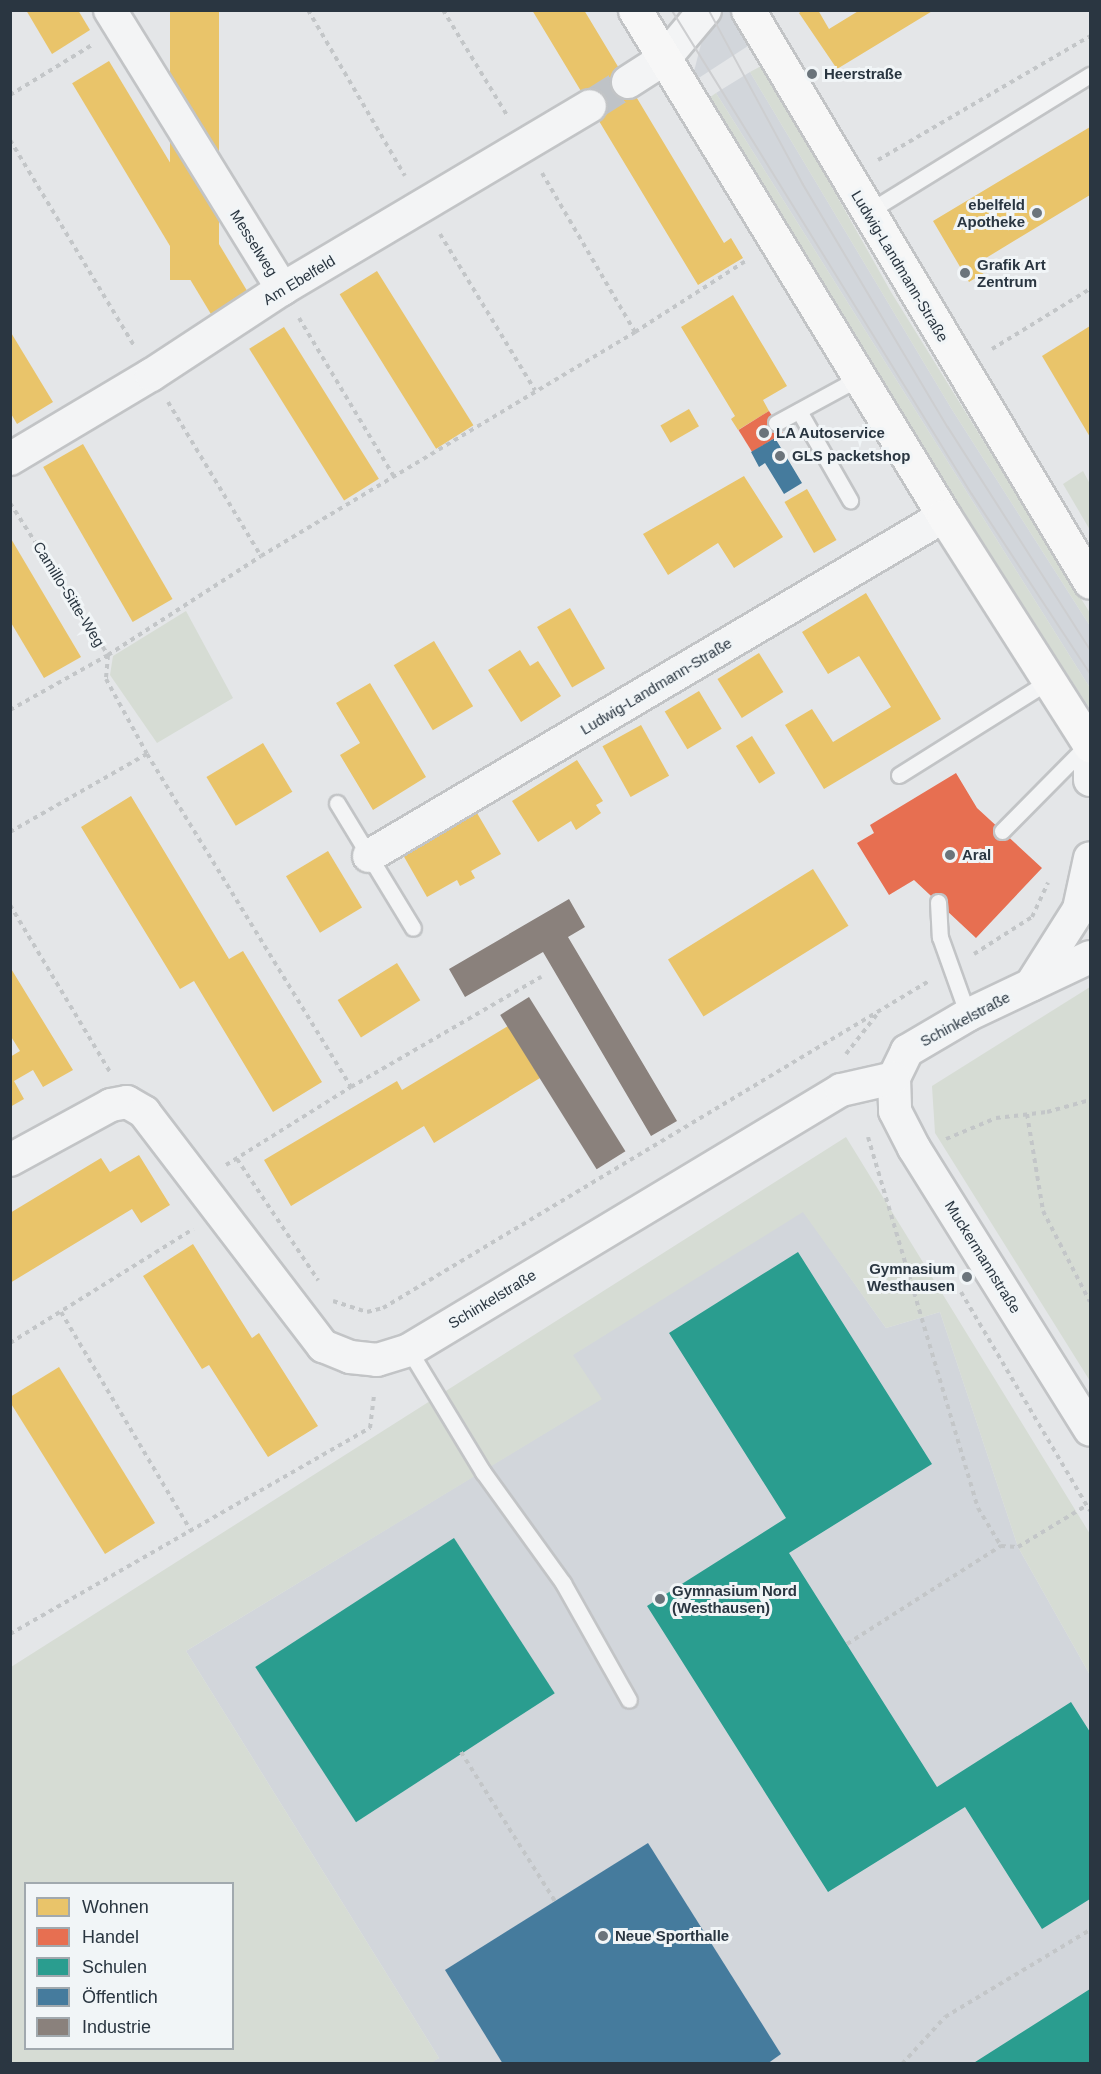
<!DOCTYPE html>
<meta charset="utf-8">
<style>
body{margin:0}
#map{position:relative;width:1101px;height:2074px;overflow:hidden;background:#e4e6e8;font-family:Helvetica,sans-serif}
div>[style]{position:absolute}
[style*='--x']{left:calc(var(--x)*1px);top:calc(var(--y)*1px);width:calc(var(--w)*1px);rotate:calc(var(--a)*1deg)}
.built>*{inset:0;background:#d2d6db}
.green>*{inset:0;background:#d6dcd4}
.homes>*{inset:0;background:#e9c46a;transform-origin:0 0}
.shops>*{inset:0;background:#e76f51;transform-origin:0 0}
.schools>*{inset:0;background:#2a9d8f;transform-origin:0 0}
.public>*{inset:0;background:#457b9d}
.industry>*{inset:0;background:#8a817c;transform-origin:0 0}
.street-tunnel>*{height:32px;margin-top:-16px;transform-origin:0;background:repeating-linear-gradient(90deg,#bfc3c7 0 32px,transparent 0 48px)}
.path>*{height:4px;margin-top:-2px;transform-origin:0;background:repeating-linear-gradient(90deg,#c3c6c8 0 4.5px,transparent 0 9px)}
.roads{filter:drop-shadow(2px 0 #c2c4c6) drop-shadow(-2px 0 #c2c4c6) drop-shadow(0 2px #c2c4c6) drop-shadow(0 -2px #c2c4c6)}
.lane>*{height:15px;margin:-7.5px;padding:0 7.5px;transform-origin:7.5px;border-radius:7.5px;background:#f3f4f5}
.street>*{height:32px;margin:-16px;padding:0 16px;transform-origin:16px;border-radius:16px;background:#f3f4f5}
.secondary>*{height:33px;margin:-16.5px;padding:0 16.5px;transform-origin:16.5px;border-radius:16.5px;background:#f7f7f7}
.tram>*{height:1.5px;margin:-0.75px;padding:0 0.75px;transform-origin:0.75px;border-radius:0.75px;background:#cdced0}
.dots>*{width:16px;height:16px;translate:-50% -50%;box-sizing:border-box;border:3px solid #f1f5f7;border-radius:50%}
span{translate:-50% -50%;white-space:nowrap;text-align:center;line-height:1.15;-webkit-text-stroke:6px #f1f5f7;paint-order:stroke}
.poi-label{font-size:15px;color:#2a3641;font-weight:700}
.left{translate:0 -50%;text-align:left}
.right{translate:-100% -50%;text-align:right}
.street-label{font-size:15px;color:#2a3641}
.frame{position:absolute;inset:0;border:12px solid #2a3641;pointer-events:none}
.legend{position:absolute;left:24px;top:1882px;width:210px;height:168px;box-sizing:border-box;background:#f1f5f7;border:2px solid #a1a9ae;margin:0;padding:8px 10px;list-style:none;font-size:18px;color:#2a3641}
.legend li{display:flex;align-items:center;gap:12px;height:30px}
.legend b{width:30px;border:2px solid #a1a9ae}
</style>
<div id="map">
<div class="built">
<div style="clip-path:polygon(721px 11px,731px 11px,751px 44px,691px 83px,701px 44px)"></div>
<div style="clip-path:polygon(750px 72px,951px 408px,1090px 626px,1090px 688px,716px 93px)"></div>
<div style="clip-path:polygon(803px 1211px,886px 1328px,940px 1312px,1018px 1547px,1090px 1675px,1090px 2063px,430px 2063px,439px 2058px,186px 1651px,601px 1399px,572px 1355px)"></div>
</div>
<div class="green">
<div style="clip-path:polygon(763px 65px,891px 292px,1090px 613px,1090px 626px,951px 408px,750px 72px)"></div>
<div style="clip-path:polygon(716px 93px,1090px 688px,1090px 709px,946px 488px,706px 100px)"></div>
<div style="clip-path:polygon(1083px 471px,1090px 484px,1090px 530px,1063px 484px)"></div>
<div style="clip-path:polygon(186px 611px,233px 698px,157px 743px,110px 675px,113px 656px)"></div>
<div style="clip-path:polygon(1090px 987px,1090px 1381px,935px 1133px,932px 1086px)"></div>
<div style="clip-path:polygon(evenodd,846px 1137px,1090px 1534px,1090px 1675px,1018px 1547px,940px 1312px,886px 1328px,803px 1212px,573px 1355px,602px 1399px,186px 1651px,439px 2058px,430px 2064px,11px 2064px,11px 1667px,846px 1137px,26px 1884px,232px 1884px,232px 2048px,26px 2048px,26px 1884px)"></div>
</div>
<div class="homes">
<div style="clip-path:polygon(26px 10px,78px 10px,90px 30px,52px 54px)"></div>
<div style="left:170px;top:10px;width:49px;height:270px"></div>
<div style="clip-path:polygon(532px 10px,584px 10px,724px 243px,731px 238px,743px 258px,698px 285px)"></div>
<div style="clip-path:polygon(803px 10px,818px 10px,829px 29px,860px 10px,934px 10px,837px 69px,799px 13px)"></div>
<div style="left:109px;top:61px;width:275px;height:43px;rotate:59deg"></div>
<div style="clip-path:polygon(1090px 127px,1090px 195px,986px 258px,992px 268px,969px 282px,933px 221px)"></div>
<div style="left:377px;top:271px;width:182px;height:44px;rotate:58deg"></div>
<div style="clip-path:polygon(733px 295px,787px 386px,763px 400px,769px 411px,738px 430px,731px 419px,735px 416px,681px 327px)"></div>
<div style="clip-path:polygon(1090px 326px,1090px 437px,1042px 356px)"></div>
<div style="left:284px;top:327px;width:179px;height:41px;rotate:58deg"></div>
<div style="clip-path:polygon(10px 331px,53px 402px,17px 424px,10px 412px)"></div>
<div style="left:689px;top:409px;width:20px;height:33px;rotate:60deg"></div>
<div style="left:83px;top:444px;width:179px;height:46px;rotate:60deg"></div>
<div style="clip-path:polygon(744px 476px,783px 537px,734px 568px,718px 543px,668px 575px,643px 534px)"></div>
<div style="left:807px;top:489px;width:59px;height:26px;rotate:60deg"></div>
<div style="clip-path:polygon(10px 537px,81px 657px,44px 678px,10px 621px)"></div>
<div style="clip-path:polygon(866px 593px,941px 719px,824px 789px,785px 725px,812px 709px,833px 742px,891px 707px,859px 656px,828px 674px,802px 632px)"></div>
<div style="left:570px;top:608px;width:70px;height:38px;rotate:60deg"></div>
<div style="left:434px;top:641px;width:76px;height:47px;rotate:59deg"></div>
<div style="clip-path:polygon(520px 650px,530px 666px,538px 661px,561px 696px,521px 722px,488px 670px)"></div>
<div style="left:759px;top:653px;width:46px;height:49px;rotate:58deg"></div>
<div style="clip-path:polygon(370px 683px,426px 777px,373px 810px,340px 755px,360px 743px,336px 703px)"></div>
<div style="left:699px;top:691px;width:44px;height:40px;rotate:59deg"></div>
<div style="left:641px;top:725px;width:58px;height:44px;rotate:61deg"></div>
<div style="left:752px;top:736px;width:44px;height:19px;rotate:58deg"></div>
<div style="left:263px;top:743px;width:57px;height:66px;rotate:59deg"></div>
<div style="clip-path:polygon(577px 760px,603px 801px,596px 805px,601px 813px,576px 830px,571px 821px,538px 842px,512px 801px)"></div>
<div style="clip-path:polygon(131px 796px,229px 959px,243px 951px,322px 1082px,273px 1112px,194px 981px,180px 989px,81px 827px)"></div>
<div style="clip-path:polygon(477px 813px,501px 854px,471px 871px,475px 878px,460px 886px,457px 880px,427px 897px,403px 855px)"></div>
<div style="left:328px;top:851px;width:66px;height:49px;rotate:59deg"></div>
<div style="left:813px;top:869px;width:67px;height:171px;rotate:58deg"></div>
<div style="left:397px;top:963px;width:44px;height:70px;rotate:58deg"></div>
<div style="clip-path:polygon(10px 967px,73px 1070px,43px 1087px,33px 1070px,14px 1081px,24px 1099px,10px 1107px,10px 1057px,20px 1051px,10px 1035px)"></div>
<div style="clip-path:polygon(508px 1026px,540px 1078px,434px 1143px,424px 1126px,291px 1206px,264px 1160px,397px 1081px,402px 1090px)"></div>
<div style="clip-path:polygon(139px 1155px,170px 1205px,141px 1223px,132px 1209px,10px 1283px,10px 1213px,101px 1158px,110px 1172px)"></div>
<div style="clip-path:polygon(193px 1244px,252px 1338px,259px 1333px,318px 1426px,268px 1457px,209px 1365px,202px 1369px,143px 1276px)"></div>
<div style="clip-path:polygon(59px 1367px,155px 1523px,105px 1554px,10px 1402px,10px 1397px)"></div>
</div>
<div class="shops">
<div style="left:769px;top:411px;width:26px;height:36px;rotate:58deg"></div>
<div style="clip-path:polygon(956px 773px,977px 808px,1042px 868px,976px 938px,914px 880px,889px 895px,857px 843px,874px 833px,870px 825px)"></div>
</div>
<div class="schools">
<div style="clip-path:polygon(798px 1252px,932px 1464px,789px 1553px,937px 1787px,1071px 1702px,1090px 1732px,1090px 1899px,1042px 1929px,965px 1807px,828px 1892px,647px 1606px,786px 1518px,669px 1333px)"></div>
<div style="left:454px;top:1538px;width:185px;height:237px;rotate:57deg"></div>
<div style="clip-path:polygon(1090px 1989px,1090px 2064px,972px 2064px,1057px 2010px)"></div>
</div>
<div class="public">
<div style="clip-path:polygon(775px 438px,802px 483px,784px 494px,765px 463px,759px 467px,751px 452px)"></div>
<div style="clip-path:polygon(648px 1843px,781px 2054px,767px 2064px,503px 2064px,445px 1970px)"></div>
</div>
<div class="industry">
<div style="clip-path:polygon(569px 899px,585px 927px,568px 937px,677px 1121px,651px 1136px,543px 952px,465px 997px,449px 969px)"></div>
<div style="left:529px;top:997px;width:182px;height:34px;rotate:58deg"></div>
</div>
<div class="street-tunnel">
<div style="--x:590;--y:106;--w:45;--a:-32.3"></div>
</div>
<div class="path">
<div style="--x:308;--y:10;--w:192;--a:59.7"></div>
<div style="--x:443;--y:10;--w:125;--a:58.7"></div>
<div style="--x:10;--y:95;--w:96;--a:-31.4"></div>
<div style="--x:10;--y:140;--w:242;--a:58.9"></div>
<div style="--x:878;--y:160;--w:246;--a:-30.3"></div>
<div style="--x:542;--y:173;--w:184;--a:59.7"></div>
<div style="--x:440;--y:234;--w:183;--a:58.7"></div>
<div style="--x:299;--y:318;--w:185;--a:59.1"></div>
<div style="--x:992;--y:349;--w:115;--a:-31.5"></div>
<div style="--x:168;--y:402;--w:180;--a:58.9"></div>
<div style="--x:10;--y:503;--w:181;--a:57.2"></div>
<div style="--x:108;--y:655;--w:24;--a:95"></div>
<div style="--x:106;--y:679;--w:85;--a:61.3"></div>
<div style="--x:10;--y:710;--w:112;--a:-29.3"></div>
<div style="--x:108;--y:655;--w:182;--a:-32.9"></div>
<div style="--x:261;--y:556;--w:436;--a:-30.9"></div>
<div style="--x:635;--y:332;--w:133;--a:-32.7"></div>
<div style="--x:10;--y:832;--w:158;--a:-29.7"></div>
<div style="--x:147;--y:754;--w:391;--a:58.5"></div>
<div style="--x:10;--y:905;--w:195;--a:59.1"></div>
<div style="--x:974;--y:954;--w:69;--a:-32.5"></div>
<div style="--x:1032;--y:917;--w:38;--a:-65"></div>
<div style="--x:846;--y:1054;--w:52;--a:-52"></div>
<div style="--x:1027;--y:1114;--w:98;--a:80.6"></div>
<div style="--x:1043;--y:1211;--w:102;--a:62.7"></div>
<div style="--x:868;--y:1137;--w:387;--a:73.5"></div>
<div style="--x:978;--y:1508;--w:44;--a:58.8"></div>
<div style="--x:946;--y:1139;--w:54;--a:-22.8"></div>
<div style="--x:996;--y:1118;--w:51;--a:-6.7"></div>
<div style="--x:1047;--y:1112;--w:45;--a:-15.6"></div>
<div style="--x:237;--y:1159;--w:146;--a:56.2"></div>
<div style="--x:226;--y:1165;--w:147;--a:-32"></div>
<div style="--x:351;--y:1087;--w:220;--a:-30.1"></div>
<div style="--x:961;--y:1292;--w:254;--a:59.5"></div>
<div style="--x:333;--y:1301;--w:36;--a:18"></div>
<div style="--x:367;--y:1312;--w:16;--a:-14"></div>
<div style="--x:383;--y:1308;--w:636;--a:-30.92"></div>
<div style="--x:61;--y:1312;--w:255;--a:59.3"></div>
<div style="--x:10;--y:1343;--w:216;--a:-31.9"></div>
<div style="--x:10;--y:1634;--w:415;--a:-29.8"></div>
<div style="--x:370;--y:1428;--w:35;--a:-83"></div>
<div style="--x:847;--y:1644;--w:183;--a:-32.5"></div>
<div style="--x:1001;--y:1546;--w:17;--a:3"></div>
<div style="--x:1018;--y:1547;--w:81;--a:-31.3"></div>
<div style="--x:461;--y:1752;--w:176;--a:57.8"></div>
<div style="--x:902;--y:2064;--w:64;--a:-47.5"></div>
<div style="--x:945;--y:2017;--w:169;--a:-31"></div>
</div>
<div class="roads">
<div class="lane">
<div style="--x:868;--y:212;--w:261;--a:-31.7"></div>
<div style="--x:799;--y:411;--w:103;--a:60.2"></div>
<div style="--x:776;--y:423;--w:94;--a:-28.5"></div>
<div style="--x:899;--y:775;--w:177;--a:-32.1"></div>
<div style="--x:337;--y:803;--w:146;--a:58.7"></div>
<div style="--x:1002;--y:831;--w:121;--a:-45.3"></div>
<div style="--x:938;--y:902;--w:35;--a:87"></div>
<div style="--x:940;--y:937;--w:83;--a:70.3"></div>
<div style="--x:409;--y:1350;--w:143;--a:58.8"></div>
<div style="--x:483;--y:1472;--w:137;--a:54.2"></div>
<div style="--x:563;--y:1583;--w:134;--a:60.6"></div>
</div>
<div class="street">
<div style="--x:110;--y:10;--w:328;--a:58.3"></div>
<div style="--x:628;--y:82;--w:43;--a:-32.6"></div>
<div style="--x:664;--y:59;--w:64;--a:-50.1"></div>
<div style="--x:10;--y:459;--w:164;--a:-30.8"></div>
<div style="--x:151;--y:375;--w:157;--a:-33.3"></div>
<div style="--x:282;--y:289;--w:358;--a:-30.7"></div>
<div style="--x:1090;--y:743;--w:37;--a:90"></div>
<div style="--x:369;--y:856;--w:668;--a:-30.6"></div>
<div style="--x:1090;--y:957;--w:135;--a:154.6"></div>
<div style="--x:968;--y:1015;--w:71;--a:149.5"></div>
<div style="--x:907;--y:1051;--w:30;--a:116"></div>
<div style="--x:894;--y:1078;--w:33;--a:88"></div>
<div style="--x:895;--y:1111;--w:42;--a:62.8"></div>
<div style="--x:914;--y:1148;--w:332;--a:58"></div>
<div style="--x:1031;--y:985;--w:90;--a:-57.7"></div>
<div style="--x:1079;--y:909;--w:52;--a:-77.8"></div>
<div style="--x:10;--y:1160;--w:115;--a:-28.6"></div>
<div style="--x:111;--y:1105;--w:16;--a:-11"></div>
<div style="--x:127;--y:1102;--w:20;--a:30"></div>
<div style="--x:144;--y:1112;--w:295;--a:52.6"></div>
<div style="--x:323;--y:1346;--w:29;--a:22"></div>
<div style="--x:350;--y:1357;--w:27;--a:6"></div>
<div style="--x:377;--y:1360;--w:34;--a:-17"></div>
<div style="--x:409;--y:1350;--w:504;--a:-31.04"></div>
<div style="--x:841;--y:1090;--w:54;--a:-12.8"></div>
</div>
<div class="secondary">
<div style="--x:635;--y:10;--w:593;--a:58.59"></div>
<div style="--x:944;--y:516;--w:272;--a:57.5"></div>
<div style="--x:748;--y:10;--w:666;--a:59.12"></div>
</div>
</div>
<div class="tram">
<div style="--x:672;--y:10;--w:569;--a:58.21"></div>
<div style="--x:972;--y:494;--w:214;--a:56.6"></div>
<div style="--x:709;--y:10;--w:198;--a:61.6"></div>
<div style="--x:803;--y:184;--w:283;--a:59.2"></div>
<div style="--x:948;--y:427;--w:264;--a:57.4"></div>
</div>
<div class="dots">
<div style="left:812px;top:74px;background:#6b747b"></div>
<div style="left:1037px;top:213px;background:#6b747b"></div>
<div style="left:965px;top:273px;background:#6b747b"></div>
<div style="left:764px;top:433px;background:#6b747b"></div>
<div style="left:780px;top:456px;background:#6b747b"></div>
<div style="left:950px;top:855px;background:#6b747b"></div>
<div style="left:967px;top:1277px;background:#6b747b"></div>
<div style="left:660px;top:1599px;background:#6b747b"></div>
<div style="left:603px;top:1936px;background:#6b747b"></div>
</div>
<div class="poi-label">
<span class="left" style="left:824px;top:74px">Heerstraße</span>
<span class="right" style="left:1025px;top:213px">ebelfeld<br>Apotheke</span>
<span class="left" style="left:977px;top:273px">Grafik Art<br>Zentrum</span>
<span class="left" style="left:776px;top:433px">LA Autoservice</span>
<span class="left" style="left:792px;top:456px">GLS packetshop</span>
<span class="left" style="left:962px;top:855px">Aral</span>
<span class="right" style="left:955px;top:1277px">Gymnasium<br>Westhausen</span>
<span class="left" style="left:672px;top:1599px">Gymnasium Nord<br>(Westhausen)</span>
<span class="left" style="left:615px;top:1936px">Neue Sporthalle</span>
</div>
<div class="street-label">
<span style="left:254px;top:243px;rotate:58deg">Messelweg</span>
<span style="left:900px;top:266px;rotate:59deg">Ludwig-Landmann-Straße</span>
<span style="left:299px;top:280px;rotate:-31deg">Am Ebelfeld</span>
<span style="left:69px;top:594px;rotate:58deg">Camillo-Sitte-Weg</span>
<span style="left:656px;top:686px;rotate:-31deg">Ludwig-Landmann-Straße</span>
<span style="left:965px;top:1019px;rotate:-28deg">Schinkelstraße</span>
<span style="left:983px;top:1257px;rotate:58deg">Muckermannstraße</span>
<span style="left:492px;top:1299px;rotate:-31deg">Schinkelstraße</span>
</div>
<div class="frame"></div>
<ul class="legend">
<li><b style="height:16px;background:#e9c46a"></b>Wohnen</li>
<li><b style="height:16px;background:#e76f51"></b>Handel</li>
<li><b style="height:16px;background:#2a9d8f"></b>Schulen</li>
<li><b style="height:16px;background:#457b9d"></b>Öffentlich</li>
<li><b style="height:16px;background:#8a817c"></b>Industrie</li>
</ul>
</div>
